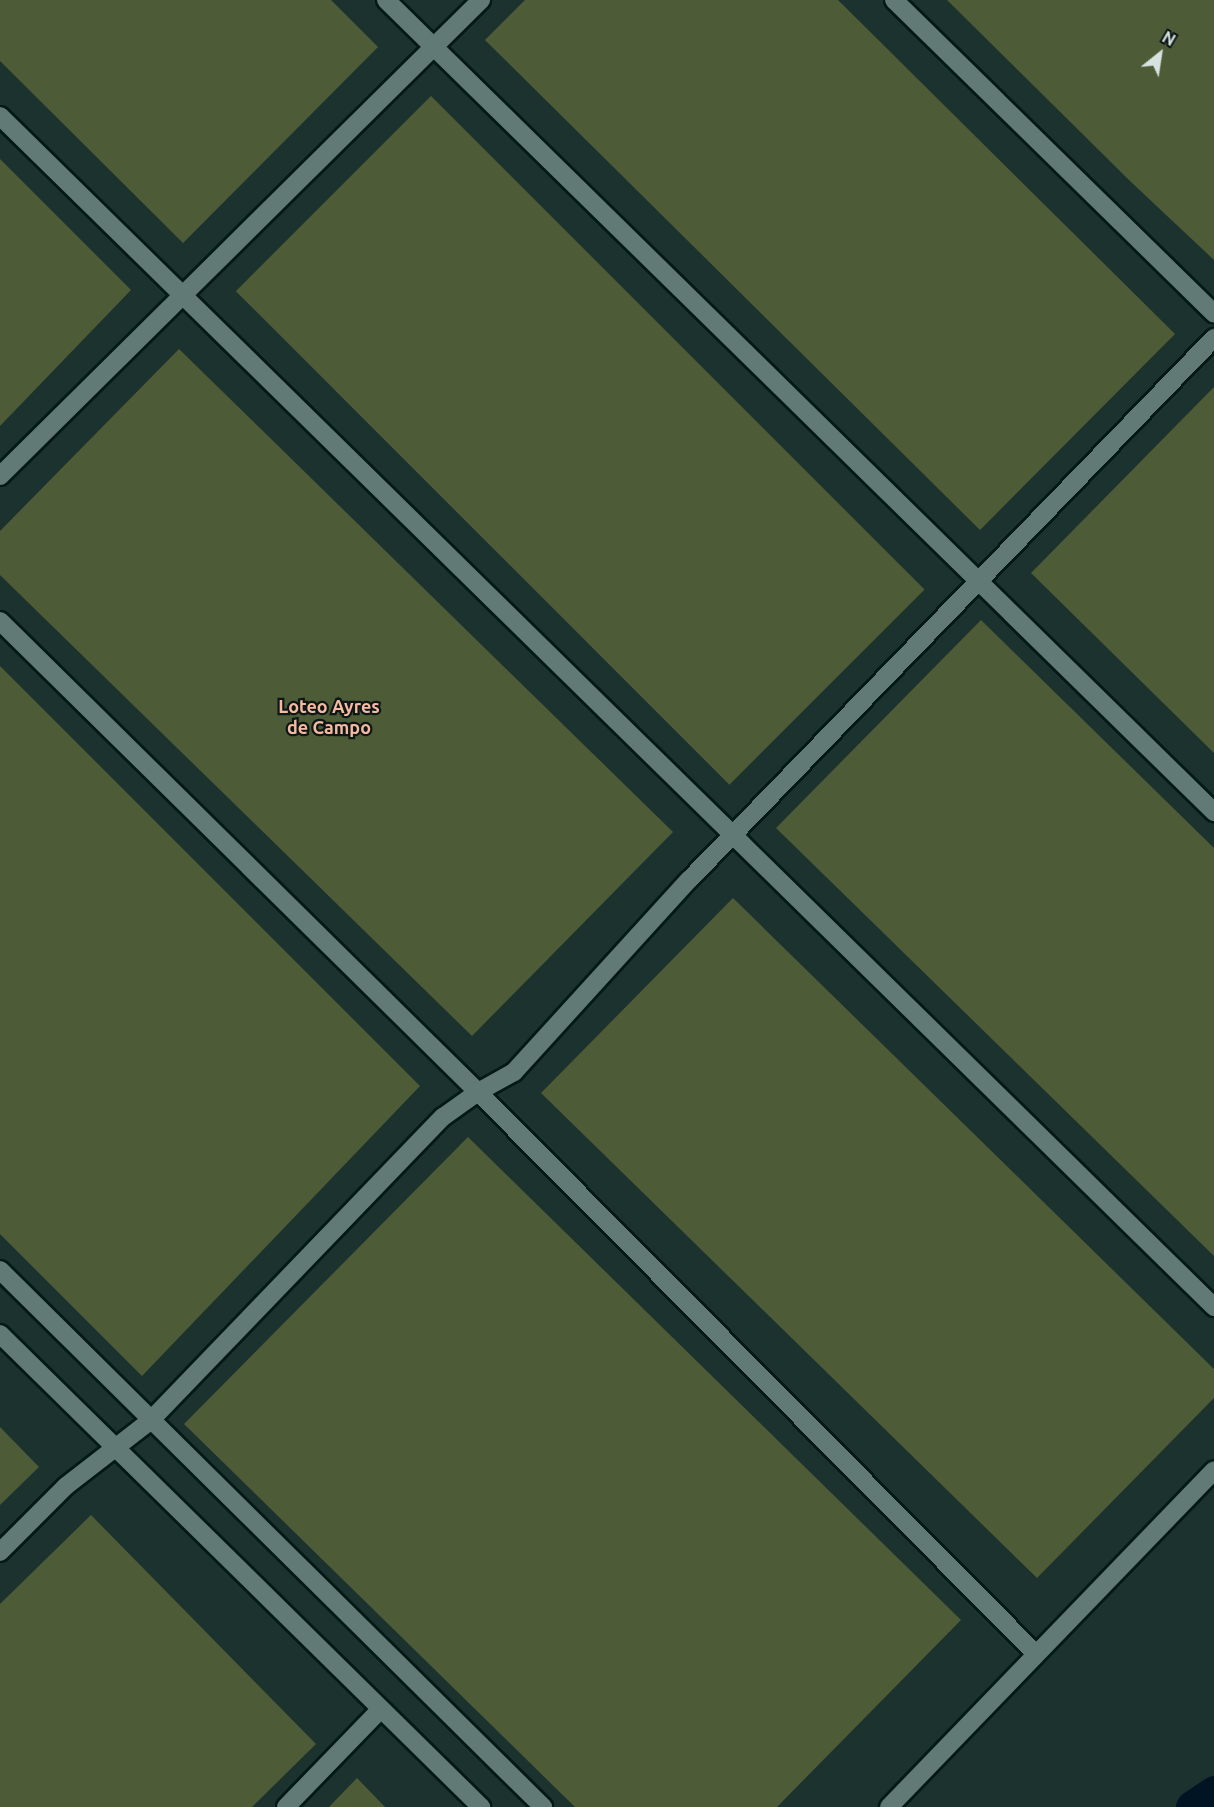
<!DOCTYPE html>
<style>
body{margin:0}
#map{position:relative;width:1214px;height:1807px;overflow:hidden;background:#1b322e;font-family:Ubuntu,sans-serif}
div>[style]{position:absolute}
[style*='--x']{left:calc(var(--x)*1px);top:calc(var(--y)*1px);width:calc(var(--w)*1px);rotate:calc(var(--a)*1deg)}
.green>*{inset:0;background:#4d5c37;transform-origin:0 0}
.canal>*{height:33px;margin:-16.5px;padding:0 16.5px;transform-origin:16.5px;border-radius:16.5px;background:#001423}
.roads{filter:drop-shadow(2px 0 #031917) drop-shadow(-2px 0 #031917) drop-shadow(0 2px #031917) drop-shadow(0 -2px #031917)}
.minor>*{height:18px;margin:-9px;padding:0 9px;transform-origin:9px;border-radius:9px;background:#617a76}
span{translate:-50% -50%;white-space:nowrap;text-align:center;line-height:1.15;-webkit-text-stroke:4.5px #0d1716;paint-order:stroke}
.neighbourhood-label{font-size:18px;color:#f8b9a1;font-weight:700}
.north{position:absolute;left:1130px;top:24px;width:60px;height:60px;-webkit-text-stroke:4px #0d1716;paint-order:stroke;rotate:30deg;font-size:16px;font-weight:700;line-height:24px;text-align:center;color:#d5e2e0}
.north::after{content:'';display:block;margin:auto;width:21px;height:27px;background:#d5e2e0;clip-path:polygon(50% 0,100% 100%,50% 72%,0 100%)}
</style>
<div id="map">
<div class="green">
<div style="clip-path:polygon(0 0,331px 0,378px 47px,183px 243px,0 61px)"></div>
<div style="clip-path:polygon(525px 0,838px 0,1175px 334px,980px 530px,485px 40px)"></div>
<div style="clip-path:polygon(947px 0,1214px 0,1214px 260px,1130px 181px)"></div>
<div style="left:431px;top:96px;width:698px;height:276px;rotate:45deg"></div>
<div style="clip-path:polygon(0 159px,131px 290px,0 426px)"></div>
<div style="clip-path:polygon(179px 349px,673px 832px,472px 1036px,0 575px,0 531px)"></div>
<div style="clip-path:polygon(1214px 387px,1214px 753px,1031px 573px)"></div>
<div style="clip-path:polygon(981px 620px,1214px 848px,1214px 1256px,776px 828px)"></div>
<div style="clip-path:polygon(0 666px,420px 1086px,142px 1376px,0 1234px)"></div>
<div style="clip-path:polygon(733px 898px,1214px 1369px,1214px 1398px,1037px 1578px,541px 1093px)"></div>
<div style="clip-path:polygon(468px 1137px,961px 1620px,777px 1807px,575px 1807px,184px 1424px)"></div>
<div style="clip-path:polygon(0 1427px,39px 1467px,0 1505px)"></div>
<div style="clip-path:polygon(91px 1515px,316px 1744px,252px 1807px,0 1807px,0 1604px)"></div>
<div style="clip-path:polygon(357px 1778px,385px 1807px,329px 1807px)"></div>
</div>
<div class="canal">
<div style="--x:1192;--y:1807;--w:27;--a:-34"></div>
</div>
<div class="roads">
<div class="minor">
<div style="--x:386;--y:0;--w:1160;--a:44.44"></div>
<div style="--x:894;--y:0;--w:448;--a:44.4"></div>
<div style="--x:0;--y:116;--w:1701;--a:44.45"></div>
<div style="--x:0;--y:476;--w:677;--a:-44.7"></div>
<div style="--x:0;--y:621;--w:671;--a:44.58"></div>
<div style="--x:478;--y:1092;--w:792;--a:45.2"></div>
<div style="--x:0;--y:1270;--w:764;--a:44.68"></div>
<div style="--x:0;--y:1334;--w:675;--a:44.52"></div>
<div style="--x:0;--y:1552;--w:93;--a:-45"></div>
<div style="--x:66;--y:1486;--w:108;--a:-37.8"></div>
<div style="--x:151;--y:1420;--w:421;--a:-46.1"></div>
<div style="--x:443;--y:1117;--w:43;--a:-35.5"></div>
<div style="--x:478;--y:1092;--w:41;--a:-29.1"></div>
<div style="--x:514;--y:1072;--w:260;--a:-47.7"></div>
<div style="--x:689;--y:880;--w:755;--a:-45.91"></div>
<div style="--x:286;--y:1807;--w:136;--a:-45.9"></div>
<div style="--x:889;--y:1807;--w:468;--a:-46"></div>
</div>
</div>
<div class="neighbourhood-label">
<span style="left:329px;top:717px">Loteo Ayres<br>de Campo</span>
</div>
<div class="north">N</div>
</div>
